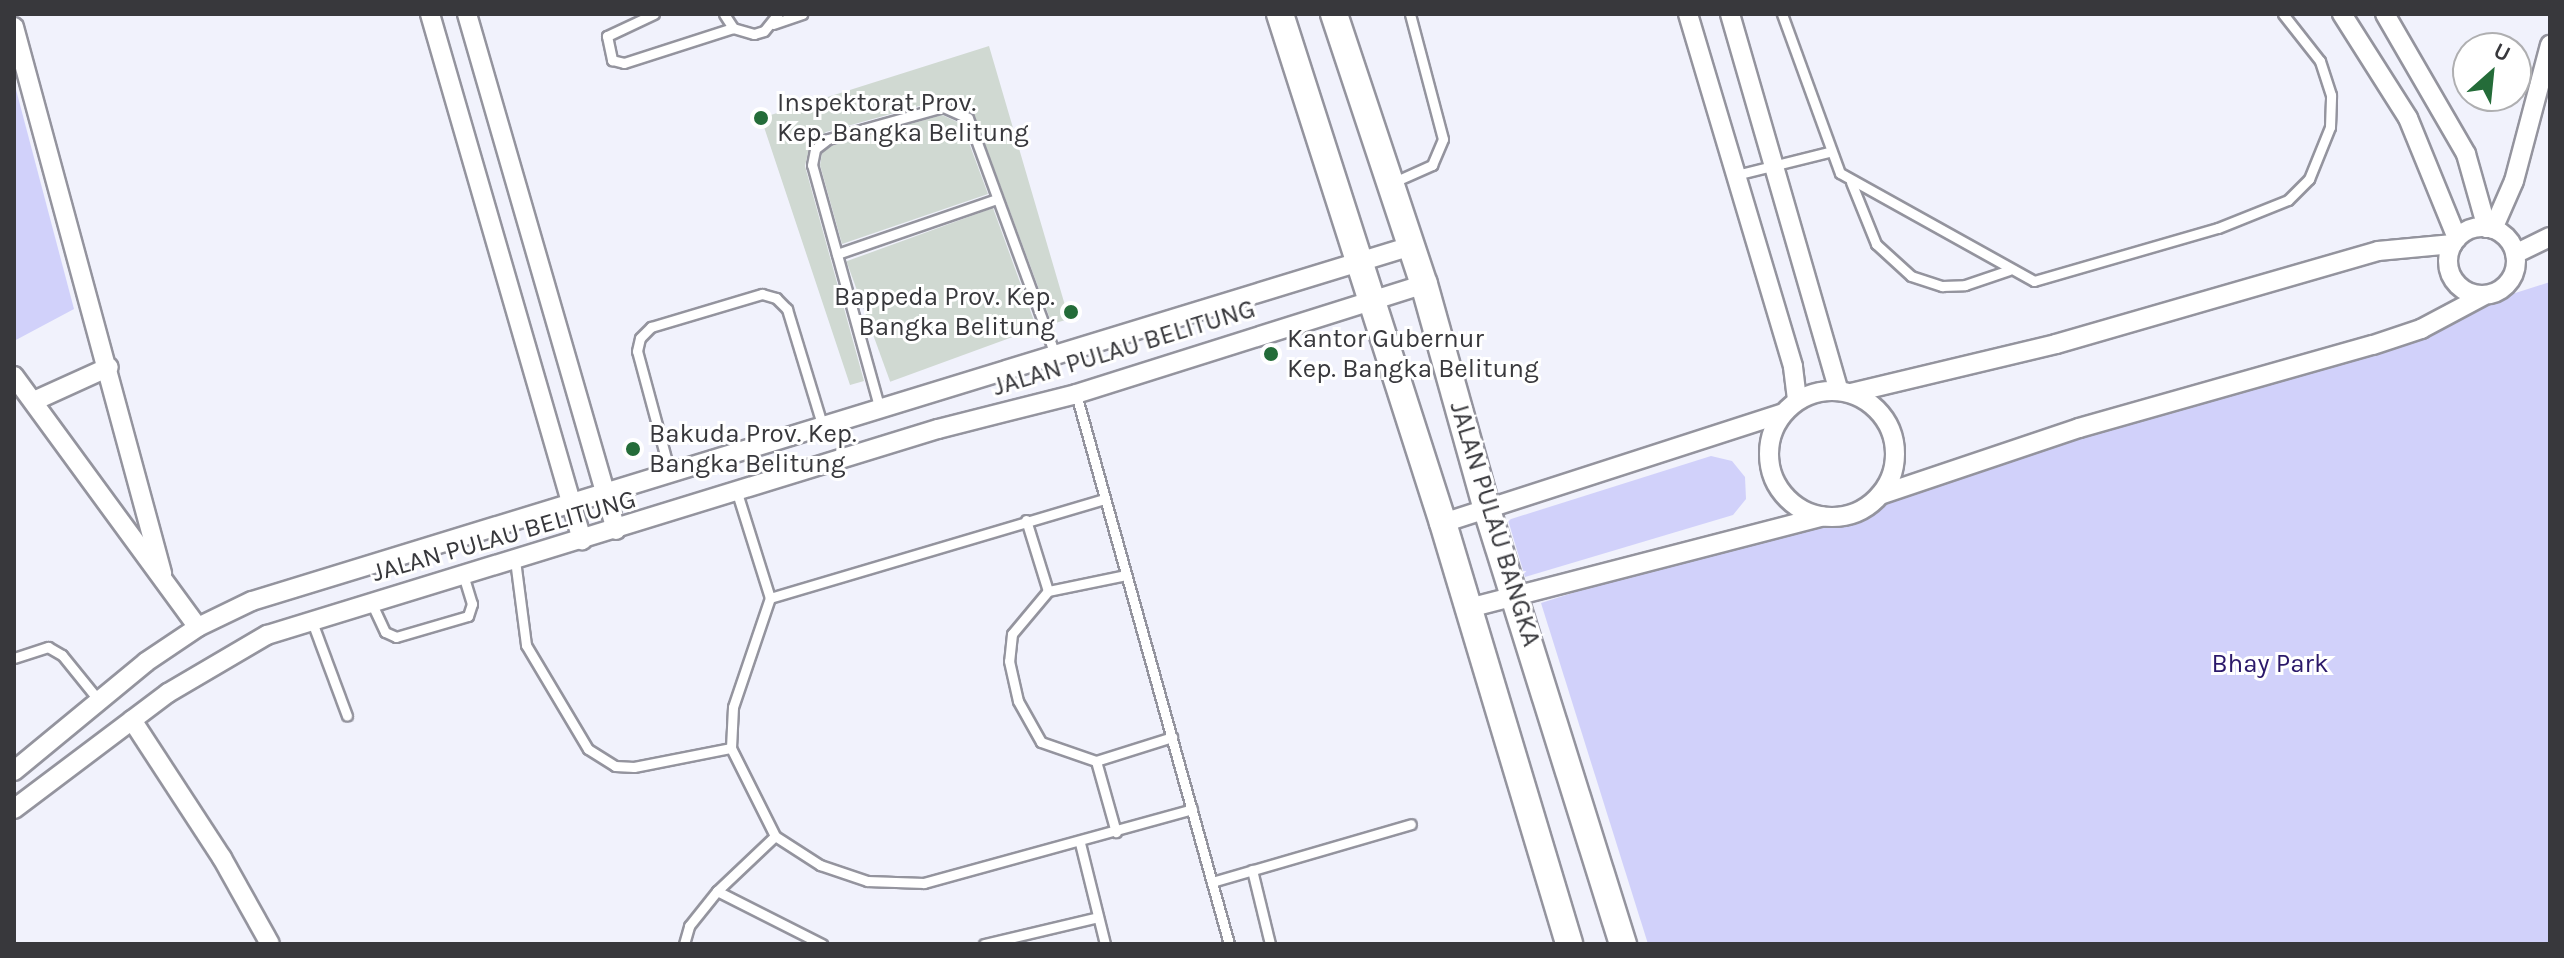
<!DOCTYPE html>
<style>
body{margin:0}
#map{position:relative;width:2564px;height:958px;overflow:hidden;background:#f1f2fc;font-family:Karla,sans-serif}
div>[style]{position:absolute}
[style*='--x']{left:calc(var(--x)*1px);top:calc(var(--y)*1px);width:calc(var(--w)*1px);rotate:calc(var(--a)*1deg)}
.green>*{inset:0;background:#d1d1fa}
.building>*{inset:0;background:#d0d9d2;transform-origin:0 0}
.roads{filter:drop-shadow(2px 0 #94949e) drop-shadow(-2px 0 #94949e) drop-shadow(0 2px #94949e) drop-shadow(0 -2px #94949e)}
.lane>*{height:9px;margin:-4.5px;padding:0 4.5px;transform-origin:4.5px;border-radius:4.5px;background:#fff}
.street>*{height:18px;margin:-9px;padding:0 9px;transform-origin:9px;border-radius:9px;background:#fff}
.street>.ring{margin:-9px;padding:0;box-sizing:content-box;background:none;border:18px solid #fff;border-radius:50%}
.secondary>*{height:26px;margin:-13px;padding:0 13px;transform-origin:13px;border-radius:13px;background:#fff}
.dots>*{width:22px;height:22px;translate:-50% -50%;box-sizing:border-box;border:4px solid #fff;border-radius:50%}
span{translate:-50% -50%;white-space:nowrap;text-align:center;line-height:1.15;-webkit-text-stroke:6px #fff;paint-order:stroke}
.poi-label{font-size:26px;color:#38383c}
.left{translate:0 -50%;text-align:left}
.right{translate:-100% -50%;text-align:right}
.street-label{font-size:26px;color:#38383c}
.park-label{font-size:26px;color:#2b196a}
.frame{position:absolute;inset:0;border:16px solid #38383c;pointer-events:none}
.north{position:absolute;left:2452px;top:32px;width:80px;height:80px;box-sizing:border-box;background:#fff;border:2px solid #afafb1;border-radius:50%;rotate:27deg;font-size:22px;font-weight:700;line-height:32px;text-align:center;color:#38383c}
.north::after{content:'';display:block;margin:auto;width:28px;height:36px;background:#246c39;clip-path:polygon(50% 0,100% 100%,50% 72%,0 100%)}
</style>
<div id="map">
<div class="green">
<div style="clip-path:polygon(14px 82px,74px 309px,14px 341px)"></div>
<div style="clip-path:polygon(2550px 282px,2550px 944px,1648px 944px,1541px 603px)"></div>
<div style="clip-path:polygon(1711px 456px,1732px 461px,1745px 477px,1746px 499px,1733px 515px,1525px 577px,1508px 520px)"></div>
</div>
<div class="building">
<div style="clip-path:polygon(989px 46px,1069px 319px,1052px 324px,973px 112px,941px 100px,826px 132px,810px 144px,805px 166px,864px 381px,850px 385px,761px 118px)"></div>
<div style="clip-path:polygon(942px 115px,962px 124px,988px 194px,842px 244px,820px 165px,822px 153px,831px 146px)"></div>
<div style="left:993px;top:208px;width:128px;height:156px;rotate:70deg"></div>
</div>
<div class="roads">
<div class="lane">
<div style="--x:654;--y:14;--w:52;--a:154.9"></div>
<div style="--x:607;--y:36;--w:25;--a:78"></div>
<div style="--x:612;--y:60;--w:12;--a:14"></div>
<div style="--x:624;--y:63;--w:114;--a:-17.8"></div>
<div style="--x:724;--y:14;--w:17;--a:57"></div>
<div style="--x:733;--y:28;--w:22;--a:16"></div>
<div style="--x:754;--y:34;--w:10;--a:-17"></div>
<div style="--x:764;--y:31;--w:22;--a:-51"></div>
<div style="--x:1782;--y:14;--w:169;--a:70"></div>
<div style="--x:1840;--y:173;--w:222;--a:29.1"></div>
<div style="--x:2034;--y:281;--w:191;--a:-16.1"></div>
<div style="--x:2218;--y:228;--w:75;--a:-21.8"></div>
<div style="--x:2288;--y:200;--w:30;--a:-45"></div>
<div style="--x:2309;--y:179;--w:56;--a:-68"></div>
<div style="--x:2330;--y:127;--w:32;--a:-88"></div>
<div style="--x:2331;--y:95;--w:36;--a:-108"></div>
<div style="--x:2320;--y:61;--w:60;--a:-128.2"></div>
<div style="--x:773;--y:24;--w:31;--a:-19"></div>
<div style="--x:1736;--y:175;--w:96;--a:-13.9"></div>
<div style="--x:1394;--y:182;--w:42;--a:-24.1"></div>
<div style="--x:1432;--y:165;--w:28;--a:-67"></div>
<div style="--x:1443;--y:139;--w:129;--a:-104.8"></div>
<div style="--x:1851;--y:182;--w:67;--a:68"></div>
<div style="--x:1876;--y:244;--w:47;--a:42.4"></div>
<div style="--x:1911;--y:276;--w:33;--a:18"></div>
<div style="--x:1942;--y:286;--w:23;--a:-2"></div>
<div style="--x:1965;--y:285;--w:46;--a:-18.8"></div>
<div style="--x:837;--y:254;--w:169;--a:-19"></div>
<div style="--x:1076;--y:394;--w:571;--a:74.45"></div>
<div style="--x:879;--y:406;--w:250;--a:-105.5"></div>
<div style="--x:812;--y:165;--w:16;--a:-79"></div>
<div style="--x:815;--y:149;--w:16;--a:-38"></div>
<div style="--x:828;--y:139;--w:119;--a:-15.5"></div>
<div style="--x:943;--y:107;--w:27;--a:24"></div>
<div style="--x:968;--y:118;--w:252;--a:69.8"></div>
<div style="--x:670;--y:473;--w:126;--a:-105.1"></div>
<div style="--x:637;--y:351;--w:13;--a:-77"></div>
<div style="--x:640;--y:338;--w:16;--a:-45"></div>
<div style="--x:651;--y:327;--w:116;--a:-16.6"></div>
<div style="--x:762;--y:294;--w:15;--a:16"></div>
<div style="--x:776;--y:298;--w:16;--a:45"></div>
<div style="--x:787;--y:309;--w:120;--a:73.1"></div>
<div style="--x:1026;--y:520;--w:74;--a:72.8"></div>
<div style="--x:515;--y:560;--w:86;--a:82.6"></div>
<div style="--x:526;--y:645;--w:121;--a:59.2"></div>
<div style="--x:588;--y:749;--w:32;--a:32"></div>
<div style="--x:615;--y:766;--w:19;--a:3"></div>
<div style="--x:634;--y:767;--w:99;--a:-11.1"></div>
<div style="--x:731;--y:748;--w:98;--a:63.4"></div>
<div style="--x:775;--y:836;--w:54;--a:32.8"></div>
<div style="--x:820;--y:865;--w:50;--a:18.8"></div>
<div style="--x:867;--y:881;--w:57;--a:2"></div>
<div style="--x:924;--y:883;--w:278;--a:-15.4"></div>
<div style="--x:1126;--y:575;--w:80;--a:168.4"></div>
<div style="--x:1048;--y:591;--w:56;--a:129.9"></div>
<div style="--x:1012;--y:634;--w:27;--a:96"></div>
<div style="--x:1009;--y:661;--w:41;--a:77.3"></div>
<div style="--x:1018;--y:701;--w:47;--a:60.7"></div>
<div style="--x:1041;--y:742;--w:58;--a:19.1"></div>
<div style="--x:1096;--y:761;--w:80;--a:-17.5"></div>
<div style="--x:770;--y:598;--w:349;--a:-16.5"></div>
<div style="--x:371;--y:602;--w:33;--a:65"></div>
<div style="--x:385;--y:632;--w:12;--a:24"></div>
<div style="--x:396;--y:637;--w:75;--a:-16.3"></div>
<div style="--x:468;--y:616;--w:13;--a:-72"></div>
<div style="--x:472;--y:604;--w:30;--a:-107"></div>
<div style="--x:311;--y:619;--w:103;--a:69.6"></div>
<div style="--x:14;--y:658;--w:36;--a:-18"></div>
<div style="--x:48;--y:647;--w:16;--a:30"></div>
<div style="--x:62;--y:655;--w:60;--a:51"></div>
<div style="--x:731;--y:748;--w:41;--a:-87.2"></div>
<div style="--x:733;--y:707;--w:115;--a:-71.3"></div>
<div style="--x:770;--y:598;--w:110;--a:-107.4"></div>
<div style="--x:1096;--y:761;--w:74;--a:74.3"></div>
<div style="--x:1080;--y:843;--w:104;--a:76.1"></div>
<div style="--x:1252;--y:870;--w:76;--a:76.3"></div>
<div style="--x:1212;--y:882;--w:207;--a:-16.2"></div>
<div style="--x:717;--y:891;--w:118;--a:26.8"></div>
<div style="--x:684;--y:944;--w:19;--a:-74"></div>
<div style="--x:689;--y:926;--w:45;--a:-51.3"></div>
<div style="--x:717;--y:891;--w:80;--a:-43.5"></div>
<div style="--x:984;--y:944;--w:117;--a:-13.3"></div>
</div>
<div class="street">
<div style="--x:430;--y:14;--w:548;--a:73.88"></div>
<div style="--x:467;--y:14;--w:537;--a:73.89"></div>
<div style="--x:1688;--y:14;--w:368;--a:73.4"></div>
<div style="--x:1793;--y:367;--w:34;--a:83"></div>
<div style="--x:1730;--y:14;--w:392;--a:73.9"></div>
<div style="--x:2342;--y:14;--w:123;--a:57.6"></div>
<div style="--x:2408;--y:118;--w:130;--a:67.8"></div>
<div style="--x:2385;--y:14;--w:162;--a:59.9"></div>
<div style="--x:2466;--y:154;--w:77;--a:74.2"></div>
<div style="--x:14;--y:27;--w:566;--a:74.83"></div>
<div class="ring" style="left:2448px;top:227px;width:50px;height:50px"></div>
<div style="--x:2493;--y:229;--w:52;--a:-66.4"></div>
<div style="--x:2514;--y:181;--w:141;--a:-75.2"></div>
<div style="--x:2515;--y:254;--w:39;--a:-26"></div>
<div style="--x:14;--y:376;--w:311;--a:53.8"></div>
<div class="ring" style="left:1769px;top:391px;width:108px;height:108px"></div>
<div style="--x:1851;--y:393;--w:211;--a:-13.4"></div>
<div style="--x:2056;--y:344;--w:335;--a:-16.1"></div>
<div style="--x:2378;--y:251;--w:75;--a:-5.3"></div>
<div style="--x:34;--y:401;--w:82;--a:-24.4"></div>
<div style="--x:1880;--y:495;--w:210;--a:-18.6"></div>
<div style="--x:2079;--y:428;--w:305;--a:-15.8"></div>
<div style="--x:2373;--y:345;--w:51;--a:-18.4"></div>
<div style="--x:2421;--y:329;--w:70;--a:-28"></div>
<div style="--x:1443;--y:523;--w:357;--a:-17.9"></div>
<div style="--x:1465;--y:609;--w:369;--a:-14.5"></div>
<div style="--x:132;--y:720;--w:165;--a:56.9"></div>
<div style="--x:222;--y:858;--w:98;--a:60.8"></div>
<div style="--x:14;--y:771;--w:171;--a:-39.5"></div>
<div style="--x:146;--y:662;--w:63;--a:-33.9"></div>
<div style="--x:198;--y:627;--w:60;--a:-25.7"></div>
<div style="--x:252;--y:601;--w:1212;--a:-17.03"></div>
<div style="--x:14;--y:809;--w:193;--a:-37"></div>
<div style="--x:168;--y:693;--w:115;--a:-30.4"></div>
<div style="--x:267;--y:635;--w:702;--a:-17.07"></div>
<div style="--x:938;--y:429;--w:142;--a:-14.2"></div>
<div style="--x:1076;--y:394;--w:365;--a:-17.5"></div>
</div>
<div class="secondary">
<div style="--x:1280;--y:14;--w:534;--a:72.24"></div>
<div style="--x:1443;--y:523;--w:439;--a:73.3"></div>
<div style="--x:1334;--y:14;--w:285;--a:71.6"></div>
<div style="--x:1424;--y:284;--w:235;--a:74.4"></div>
<div style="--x:1487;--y:510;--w:455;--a:72.6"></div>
</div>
</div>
<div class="dots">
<div style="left:761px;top:118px;background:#246c39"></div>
<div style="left:1071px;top:312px;background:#246c39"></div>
<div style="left:1271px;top:354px;background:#246c39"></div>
<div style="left:633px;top:449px;background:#246c39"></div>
</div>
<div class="poi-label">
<span class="left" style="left:777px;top:118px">Inspektorat Prov.<br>Kep. Bangka Belitung</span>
<span class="right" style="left:1055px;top:312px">Bappeda Prov. Kep.<br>Bangka Belitung</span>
<span class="left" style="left:1287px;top:354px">Kantor Gubernur<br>Kep. Bangka Belitung</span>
<span class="left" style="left:649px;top:449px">Bakuda Prov. Kep.<br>Bangka Belitung</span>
</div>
<div class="street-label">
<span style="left:1124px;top:348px;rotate:-17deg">JALAN PULAU BELITUNG</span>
<span style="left:1495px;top:524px;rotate:73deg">JALAN PULAU BANGKA</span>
<span style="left:504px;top:536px;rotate:-16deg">JALAN PULAU BELITUNG</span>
</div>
<div class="park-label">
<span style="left:2270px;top:664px">Bhay Park</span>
</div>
<div class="frame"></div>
<div class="north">U</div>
</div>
